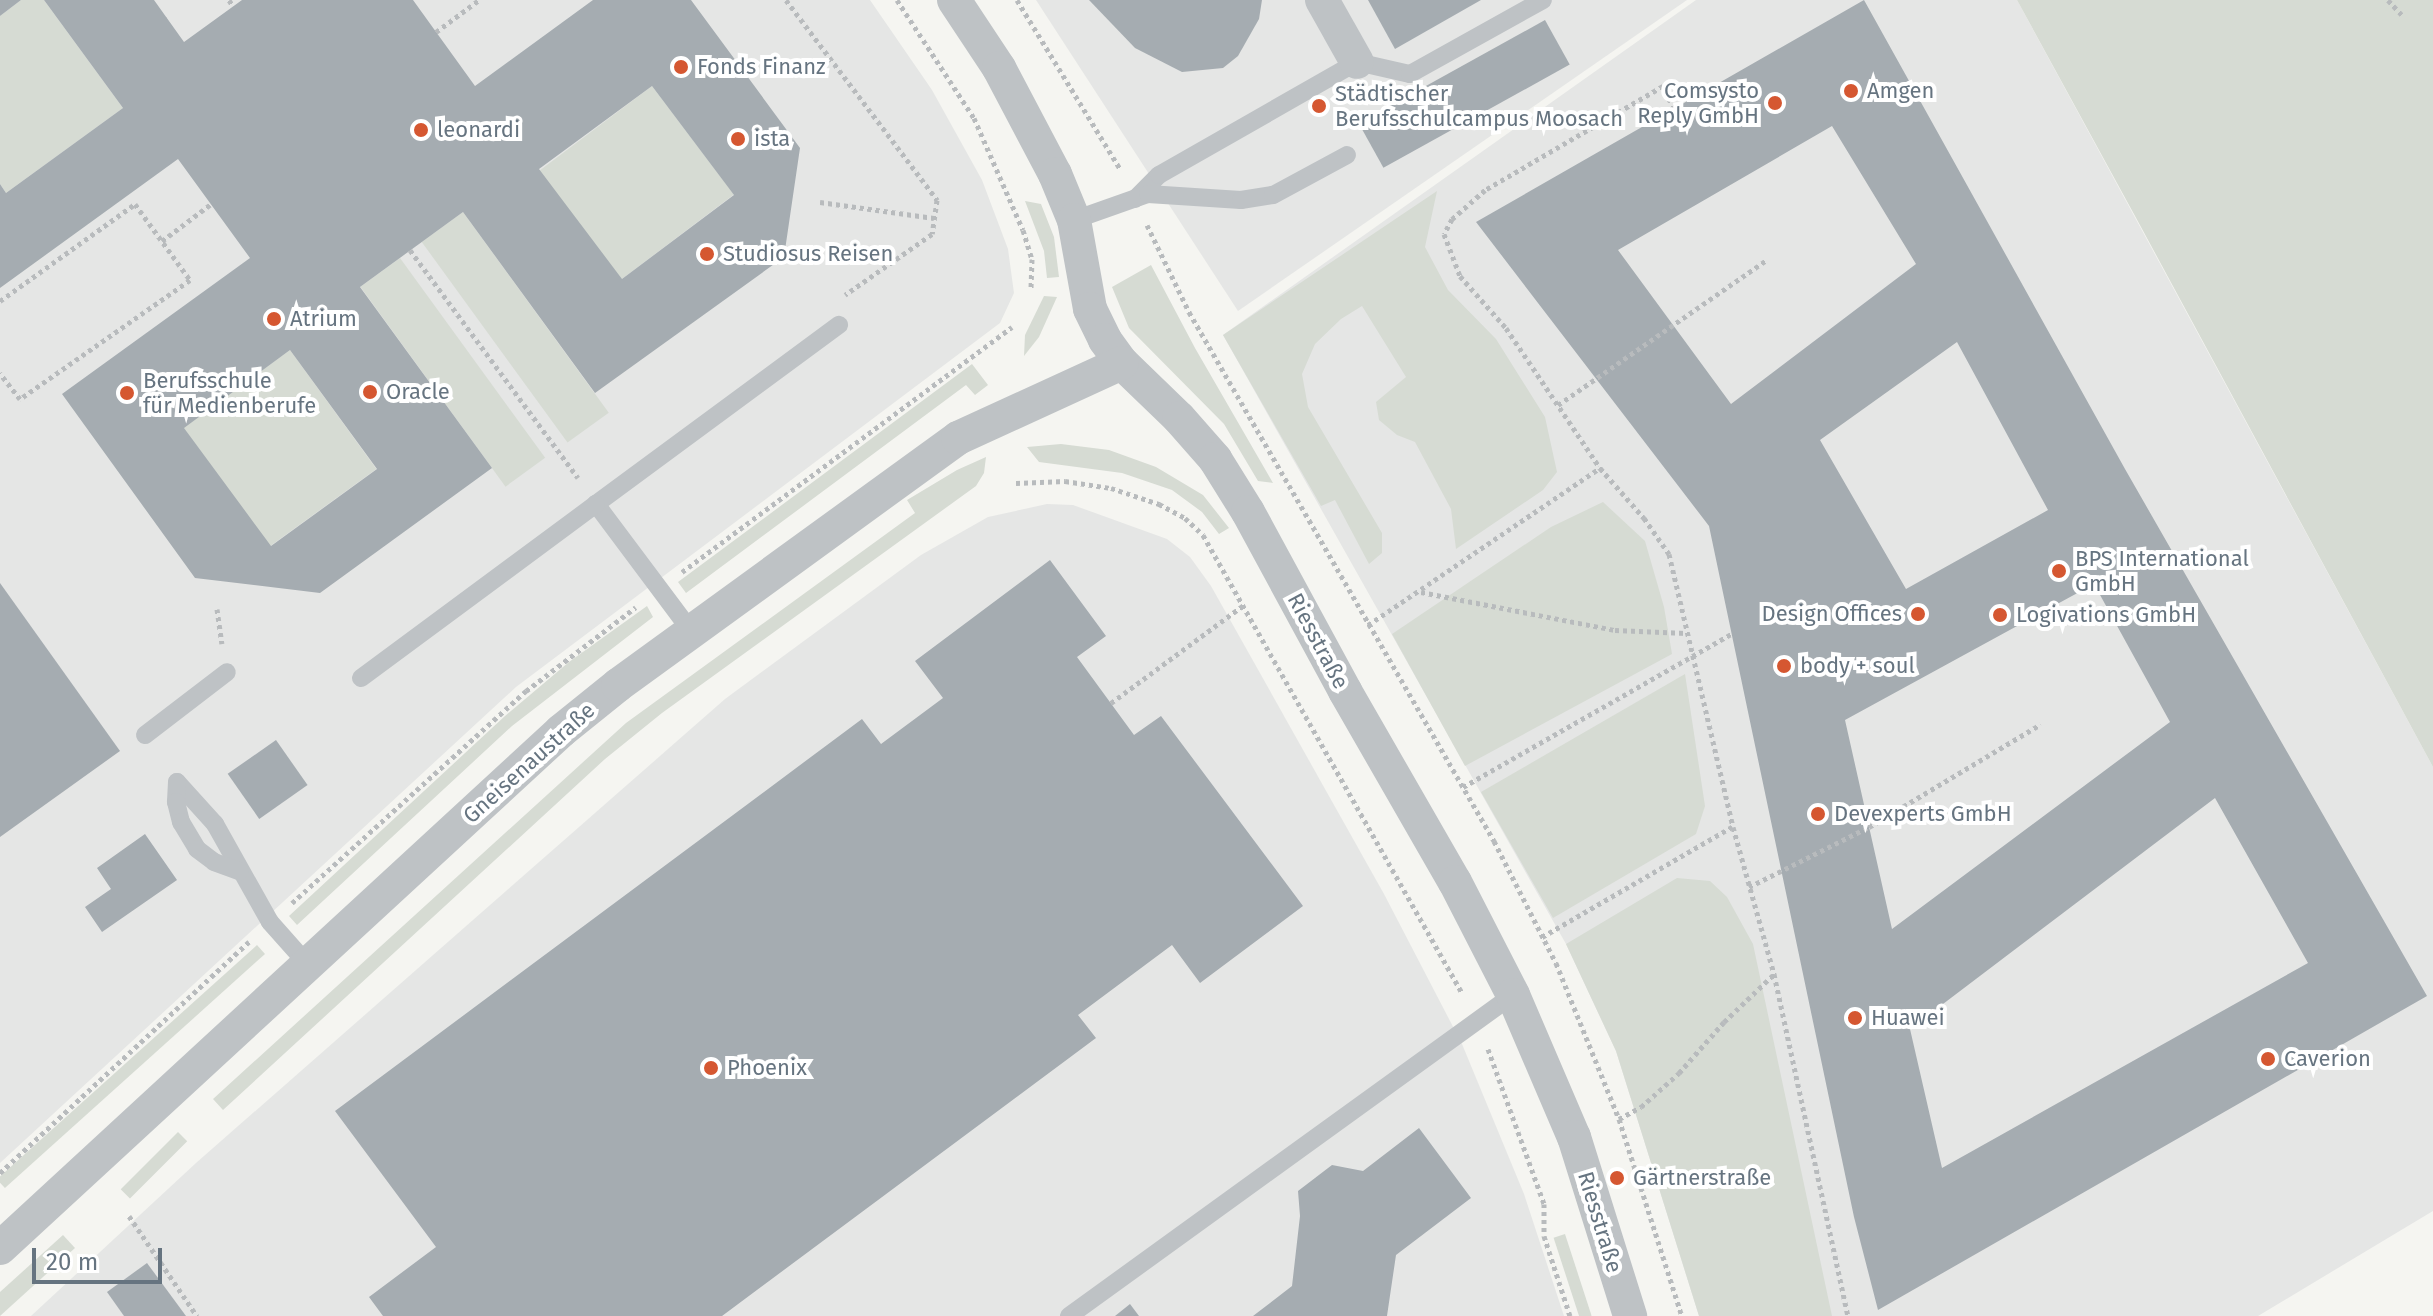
<!DOCTYPE html>
<meta charset="utf-8">
<style>
body{margin:0}
#map{position:relative;width:2433px;height:1316px;overflow:hidden;background:#f5f5f1;font-family:"Fira Sans",sans-serif}
div>[style]{position:absolute}
[style*='--x']{left:calc(var(--x)*1px);top:calc(var(--y)*1px);width:calc(var(--w)*1px);rotate:calc(var(--a)*1deg)}
.built>*{inset:0;background:#e5e6e5}
.green>*{inset:0;background:#d6dbd3;transform-origin:0 0}
.building>*{inset:0;background:#a5acb1;transform-origin:0 0}
.path>*{height:5px;margin-top:-2.5px;transform-origin:0;background:repeating-linear-gradient(90deg,#b8bbbd 0 4px,transparent 0 8px)}
.lane>*{height:18px;margin:-9px;padding:0 9px;transform-origin:9px;border-radius:9px;background:#bec2c5}
.street>*{height:34px;margin:-17px;padding:0 17px;transform-origin:17px;border-radius:17px;background:#bec2c5}
.dots>*{width:22px;height:22px;translate:-50% -50%;box-sizing:border-box;border:4px solid #fff;border-radius:50%}
span{translate:-50% -50%;white-space:nowrap;text-align:center;line-height:1.15;-webkit-text-stroke:8px #fff;paint-order:stroke}
.poi-label{font-size:22px;color:#667480}
.left{translate:0 -50%;text-align:left}
.right{translate:-100% -50%;text-align:right}
.street-label{font-size:22px;color:#667480}
.scale{position:absolute;left:32px;top:1248px;width:130px;height:36px;box-sizing:border-box;border:4px solid #667480;border-top:0;padding-left:10px;font-size:24px;line-height:28px;white-space:nowrap;color:#667480;-webkit-text-stroke:6px #fff;paint-order:stroke}
</style>
<div id="map">
<div class="built">
<div style="clip-path:polygon(0 0,870px 0,932px 90px,982px 180px,1008px 249px,1014px 293px,1000px 323px,516px 687px,0 1163px)"></div>
<div style="clip-path:polygon(1036px 0,1687px 0,1238px 311px)"></div>
<div style="clip-path:polygon(1696px 0,2017px 0,2433px 767px,2433px 1211px,2258px 1316px,1699px 1316px,1616px 1051px,1566px 944px,1223px 335px)"></div>
<div style="clip-path:polygon(1047px 504px,1073px 505px,1167px 539px,1190px 557px,1211px 586px,1384px 894px,1462px 1044px,1524px 1194px,1564px 1316px,31px 1316px,196px 1163px,725px 699px,921px 555px,988px 517px)"></div>
</div>
<div class="green">
<div style="clip-path:polygon(21px 0,44px 0,123px 108px,6px 193px,0 184px,0 16px)"></div>
<div style="clip-path:polygon(2017px 0,2433px 0,2433px 767px,2141px 227px)"></div>
<div style="left:652px;top:86px;width:136px;height:141px;rotate:53deg"></div>
<div style="clip-path:polygon(1437px 191px,1425px 247px,1448px 290px,1496px 339px,1545px 417px,1557px 472px,1543px 490px,1456px 549px,1451px 509px,1415px 442px,1397px 435px,1379px 420px,1376px 402px,1406px 377px,1362px 306px,1341px 319px,1315px 344px,1302px 374px,1308px 407px,1382px 533px,1382px 553px,1369px 564px,1335px 500px,1321px 506px,1223px 335px)"></div>
<div style="clip-path:polygon(1025px 201px,1041px 204px,1054px 237px,1059px 277px,1047px 278px,1044px 251px)"></div>
<div style="left:463px;top:212px;width:248px;height:51px;rotate:54deg"></div>
<div style="left:400px;top:258px;width:247px;height:49px;rotate:54deg"></div>
<div style="clip-path:polygon(1151px 265px,1195px 348px,1273px 483px,1258px 481px,1224px 424px,1129px 328px,1112px 287px)"></div>
<div style="clip-path:polygon(1044px 296px,1057px 297px,1039px 337px,1024px 356px,1025px 335px)"></div>
<div style="left:290px;top:350px;width:147px;height:132px;rotate:54deg"></div>
<div style="clip-path:polygon(972px 364px,988px 385px,975px 395px,966px 385px,686px 593px,678px 582px)"></div>
<div style="clip-path:polygon(1061px 444px,1109px 450px,1156px 467px,1203px 495px,1229px 528px,1219px 534px,1202px 512px,1172px 490px,1122px 473px,1039px 462px,1027px 447px)"></div>
<div style="clip-path:polygon(986px 457px,984px 473px,976px 486px,662px 713px,605px 759px,223px 1110px,213px 1099px,626px 723px,915px 513px,907px 500px,957px 470px)"></div>
<div style="clip-path:polygon(1603px 502px,1645px 541px,1664px 607px,1672px 654px,1465px 766px,1392px 634px,1551px 527px)"></div>
<div style="clip-path:polygon(647px 606px,653px 617px,512px 726px,297px 925px,289px 916px,505px 716px,569px 662px)"></div>
<div style="clip-path:polygon(1685px 674px,1705px 806px,1696px 834px,1553px 918px,1481px 792px)"></div>
<div style="clip-path:polygon(1677px 878px,1710px 881px,1727px 897px,1753px 944px,1832px 1316px,1699px 1316px,1616px 1051px,1566px 944px)"></div>
<div style="left:257px;top:945px;width:12px;height:350px;rotate:48deg"></div>
<div style="left:178px;top:1132px;width:13px;height:81px;rotate:45deg"></div>
<div style="left:1565px;top:1234px;width:86px;height:12px;rotate:72deg"></div>
<div style="clip-path:polygon(63px 1235px,75px 1248px,0 1316px,0 1292px)"></div>
</div>
<div class="building">
<div style="clip-path:polygon(0 0,21px 0,0 16px)"></div>
<div style="clip-path:polygon(evenodd,44px 0,154px 0,184px 42px,242px 0,413px 0,475px 86px,593px 0,691px 0,800px 148px,784px 257px,595px 393px,463px 212px,360px 287px,492px 468px,320px 593px,195px 578px,62px 394px,250px 258px,178px 159px,0 288px,0 184px,6px 193px,123px 108px,44px 0,652px 86px,734px 195px,622px 279px,539px 169px,652px 86px,44px 0,290px 350px,377px 469px,271px 546px,184px 428px,290px 350px)"></div>
<div style="clip-path:polygon(1089px 0,1262px 0,1259px 19px,1238px 56px,1223px 68px,1182px 72px,1135px 48px)"></div>
<div style="clip-path:polygon(1368px 0,1481px 0,1395px 49px)"></div>
<div style="clip-path:polygon(evenodd,1864px 0,2125px 469px,2427px 996px,1878px 1310px,1854px 1217px,1709px 526px,1476px 222px,1864px 0,1832px 126px,1916px 264px,1731px 404px,1618px 250px,1832px 126px,1864px 0,1957px 342px,2048px 510px,1906px 589px,1820px 440px,1957px 342px,1864px 0,2094px 584px,2170px 722px,1892px 929px,1845px 720px,2094px 584px,1864px 0,2215px 798px,2308px 963px,1942px 1168px,1910px 1029px,2215px 798px)"></div>
<div style="left:1545px;top:20px;width:51px;height:213px;rotate:61deg"></div>
<div style="clip-path:polygon(1050px 560px,1106px 636px,1077px 657px,1134px 735px,1161px 716px,1303px 906px,1200px 983px,1172px 945px,1078px 1015px,1096px 1038px,722px 1316px,383px 1316px,369px 1297px,436px 1247px,335px 1111px,862px 719px,881px 744px,943px 698px,915px 661px)"></div>
<div style="clip-path:polygon(0 583px,120px 751px,0 837px)"></div>
<div style="left:276px;top:740px;width:55px;height:59px;rotate:55deg"></div>
<div style="clip-path:polygon(145px 834px,177px 880px,102px 932px,85px 907px,111px 889px,97px 868px)"></div>
<div style="clip-path:polygon(1419px 1128px,1471px 1198px,1396px 1255px,1387px 1316px,1253px 1316px,1292px 1286px,1300px 1216px,1298px 1191px,1332px 1165px,1363px 1171px)"></div>
<div style="clip-path:polygon(147px 1263px,186px 1316px,124px 1316px,107px 1292px)"></div>
<div style="clip-path:polygon(1130px 1304px,1139px 1316px,1115px 1316px)"></div>
</div>
<div class="path">
<div style="--x:229;--y:0;--w:7;--a:56"></div>
<div style="--x:786;--y:0;--w:251;--a:52.9"></div>
<div style="--x:937;--y:200;--w:34;--a:98"></div>
<div style="--x:932;--y:234;--w:106;--a:145"></div>
<div style="--x:897;--y:0;--w:141;--a:56.9"></div>
<div style="--x:974;--y:118;--w:122;--a:66.4"></div>
<div style="--x:1023;--y:230;--w:30;--a:73"></div>
<div style="--x:1032;--y:259;--w:30;--a:92"></div>
<div style="--x:1017;--y:0;--w:198;--a:58.6"></div>
<div style="--x:2388;--y:0;--w:21;--a:47"></div>
<div style="--x:436;--y:32;--w:54;--a:-36.7"></div>
<div style="--x:1674;--y:109;--w:25;--a:-116"></div>
<div style="--x:1663;--y:86;--w:206;--a:149.7"></div>
<div style="--x:1485;--y:190;--w:44;--a:138.7"></div>
<div style="--x:1452;--y:219;--w:17;--a:118"></div>
<div style="--x:1444;--y:234;--w:45;--a:69.1"></div>
<div style="--x:1460;--y:276;--w:69;--a:48.5"></div>
<div style="--x:1506;--y:328;--w:169;--a:56.1"></div>
<div style="--x:1600;--y:468;--w:67;--a:48.7"></div>
<div style="--x:1644;--y:518;--w:44;--a:55.2"></div>
<div style="--x:1669;--y:554;--w:280;--a:76.8"></div>
<div style="--x:1733;--y:827;--w:153;--a:74.4"></div>
<div style="--x:1774;--y:974;--w:350;--a:77.8"></div>
<div style="--x:820;--y:202;--w:115;--a:8"></div>
<div style="--x:1147;--y:225;--w:97;--a:64.2"></div>
<div style="--x:1189;--y:312;--w:611;--a:60.03"></div>
<div style="--x:1494;--y:841;--w:137;--a:63.1"></div>
<div style="--x:1556;--y:963;--w:168;--a:68"></div>
<div style="--x:1619;--y:1119;--w:207;--a:72.3"></div>
<div style="--x:162;--y:241;--w:61;--a:-37.1"></div>
<div style="--x:410;--y:250;--w:283;--a:53.6"></div>
<div style="--x:0;--y:301;--w:166;--a:-35.7"></div>
<div style="--x:135;--y:204;--w:94;--a:54.1"></div>
<div style="--x:190;--y:280;--w:208;--a:145"></div>
<div style="--x:20;--y:399;--w:33;--a:-128"></div>
<div style="--x:1558;--y:405;--w:254;--a:-34.8"></div>
<div style="--x:1016;--y:483;--w:49;--a:-2.3"></div>
<div style="--x:1065;--y:481;--w:47;--a:8.7"></div>
<div style="--x:1111;--y:488;--w:51;--a:18.4"></div>
<div style="--x:1159;--y:504;--w:30;--a:28"></div>
<div style="--x:1185;--y:518;--w:25;--a:43"></div>
<div style="--x:1203;--y:535;--w:526;--a:60.51"></div>
<div style="--x:682;--y:572;--w:411;--a:-36.6"></div>
<div style="--x:1421;--y:592;--w:198;--a:11.1"></div>
<div style="--x:1615;--y:630;--w:71;--a:2.4"></div>
<div style="--x:217;--y:609;--w:35;--a:82"></div>
<div style="--x:1368;--y:625;--w:280;--a:-34.1"></div>
<div style="--x:1111;--y:703;--w:165;--a:-36.4"></div>
<div style="--x:1463;--y:787;--w:309;--a:-29.7"></div>
<div style="--x:1749;--y:887;--w:134;--a:-26.6"></div>
<div style="--x:1869;--y:827;--w:200;--a:-30.9"></div>
<div style="--x:292;--y:903;--w:316;--a:-42.2"></div>
<div style="--x:526;--y:691;--w:138;--a:-37.4"></div>
<div style="--x:1542;--y:937;--w:220;--a:-30.1"></div>
<div style="--x:1488;--y:1049;--w:165;--a:70.1"></div>
<div style="--x:1544;--y:1204;--w:32;--a:90"></div>
<div style="--x:1544;--y:1236;--w:84;--a:72"></div>
<div style="--x:1619;--y:1119;--w:25;--a:-29"></div>
<div style="--x:1641;--y:1107;--w:51;--a:-41.8"></div>
<div style="--x:1679;--y:1073;--w:68;--a:-48.6"></div>
<div style="--x:1724;--y:1022;--w:68;--a:-43.8"></div>
<div style="--x:0;--y:1173;--w:340;--a:-42.9"></div>
<div style="--x:129;--y:1216;--w:121;--a:55.8"></div>
</div>
<div class="lane">
<div style="--x:1135;--y:199;--w:34;--a:-45"></div>
<div style="--x:1159;--y:175;--w:228;--a:-29.7"></div>
<div style="--x:1357;--y:62;--w:54;--a:12.8"></div>
<div style="--x:1410;--y:74;--w:152;--a:-29.1"></div>
<div style="--x:1074;--y:220;--w:78;--a:-19.4"></div>
<div style="--x:1148;--y:194;--w:93;--a:3.7"></div>
<div style="--x:1241;--y:200;--w:32;--a:-9"></div>
<div style="--x:1273;--y:195;--w:84;--a:-28.4"></div>
<div style="--x:691;--y:631;--w:159;--a:-126.8"></div>
<div style="--x:596;--y:504;--w:302;--a:-36.4"></div>
<div style="--x:361;--y:678;--w:292;--a:-36.5"></div>
<div style="--x:145;--y:735;--w:103;--a:-37.5"></div>
<div style="--x:177;--y:782;--w:57;--a:47.9"></div>
<div style="--x:215;--y:824;--w:112;--a:60.7"></div>
<div style="--x:270;--y:922;--w:59;--a:48.4"></div>
<div style="--x:177;--y:782;--w:20;--a:93"></div>
<div style="--x:176;--y:802;--w:21;--a:76"></div>
<div style="--x:181;--y:822;--w:31;--a:59"></div>
<div style="--x:197;--y:849;--w:21;--a:37"></div>
<div style="--x:214;--y:862;--w:27;--a:20"></div>
<div style="--x:1069;--y:1316;--w:548;--a:-35.87"></div>
</div>
<div class="street">
<div style="--x:954;--y:0;--w:82;--a:56.5"></div>
<div style="--x:999;--y:68;--w:120;--a:62.2"></div>
<div style="--x:1055;--y:174;--w:50;--a:67.6"></div>
<div style="--x:1074;--y:220;--w:90;--a:79.8"></div>
<div style="--x:1090;--y:309;--w:34;--a:64"></div>
<div style="--x:1105;--y:340;--w:29;--a:54"></div>
<div style="--x:1122;--y:363;--w:79;--a:44"></div>
<div style="--x:1179;--y:418;--w:55;--a:48.7"></div>
<div style="--x:1215;--y:459;--w:62;--a:58.1"></div>
<div style="--x:1248;--y:512;--w:204;--a:61.5"></div>
<div style="--x:1345;--y:691;--w:220;--a:60.1"></div>
<div style="--x:1455;--y:882;--w:127;--a:62.8"></div>
<div style="--x:1513;--y:995;--w:155;--a:66.8"></div>
<div style="--x:1574;--y:1137;--w:188;--a:72.6"></div>
<div style="--x:1322;--y:0;--w:71;--a:60.6"></div>
<div style="--x:0;--y:1248;--w:763;--a:-42.66"></div>
<div style="--x:561;--y:731;--w:73;--a:-38.9"></div>
<div style="--x:618;--y:685;--w:420;--a:-36"></div>
<div style="--x:958;--y:438;--w:180;--a:-24.6"></div>
</div>
<div class="dots">
<div style="left:681px;top:67px;background:#d55731"></div>
<div style="left:1851px;top:91px;background:#d55731"></div>
<div style="left:1775px;top:103px;background:#d55731"></div>
<div style="left:1319px;top:106px;background:#d55731"></div>
<div style="left:421px;top:130px;background:#d55731"></div>
<div style="left:738px;top:139px;background:#d55731"></div>
<div style="left:707px;top:254px;background:#d55731"></div>
<div style="left:274px;top:319px;background:#d55731"></div>
<div style="left:370px;top:392px;background:#d55731"></div>
<div style="left:127px;top:393px;background:#d55731"></div>
<div style="left:2059px;top:571px;background:#d55731"></div>
<div style="left:1918px;top:614px;background:#d55731"></div>
<div style="left:2000px;top:615px;background:#d55731"></div>
<div style="left:1784px;top:666px;background:#d55731"></div>
<div style="left:1818px;top:814px;background:#d55731"></div>
<div style="left:1855px;top:1018px;background:#d55731"></div>
<div style="left:2268px;top:1059px;background:#d55731"></div>
<div style="left:711px;top:1068px;background:#d55731"></div>
<div style="left:1617px;top:1178px;background:#d55731"></div>
</div>
<div class="poi-label">
<span class="left" style="left:697px;top:67px">Fonds Finanz</span>
<span class="right" style="left:1759px;top:103px">Comsysto<br>Reply GmbH</span>
<span class="left" style="left:1867px;top:91px">Amgen</span>
<span class="left" style="left:1335px;top:106px">Städtischer<br>Berufsschulcampus Moosach</span>
<span class="left" style="left:437px;top:130px">leonardi</span>
<span class="left" style="left:754px;top:139px">ista</span>
<span class="left" style="left:723px;top:254px">Studiosus Reisen</span>
<span class="left" style="left:290px;top:319px">Atrium</span>
<span class="left" style="left:143px;top:393px">Berufsschule<br>für Medienberufe</span>
<span class="left" style="left:386px;top:392px">Oracle</span>
<span class="left" style="left:2075px;top:571px">BPS International<br>GmbH</span>
<span class="right" style="left:1902px;top:614px">Design Offices</span>
<span class="left" style="left:2016px;top:615px">Logivations GmbH</span>
<span class="left" style="left:1800px;top:666px">body + soul</span>
<span class="left" style="left:1834px;top:814px">Devexperts GmbH</span>
<span class="left" style="left:1871px;top:1018px">Huawei</span>
<span class="left" style="left:2284px;top:1059px">Caverion</span>
<span class="left" style="left:727px;top:1068px">Phoenix</span>
<span class="left" style="left:1633px;top:1178px">Gärtnerstraße</span>
</div>
<div class="street-label">
<span style="left:1318px;top:641px;rotate:62deg">Riesstraße</span>
<span style="left:529px;top:763px;rotate:-42deg">Gneisenaustraße</span>
<span style="left:1600px;top:1222px;rotate:73deg">Riesstraße</span>
</div>
<div class="scale">20 m</div>
</div>
